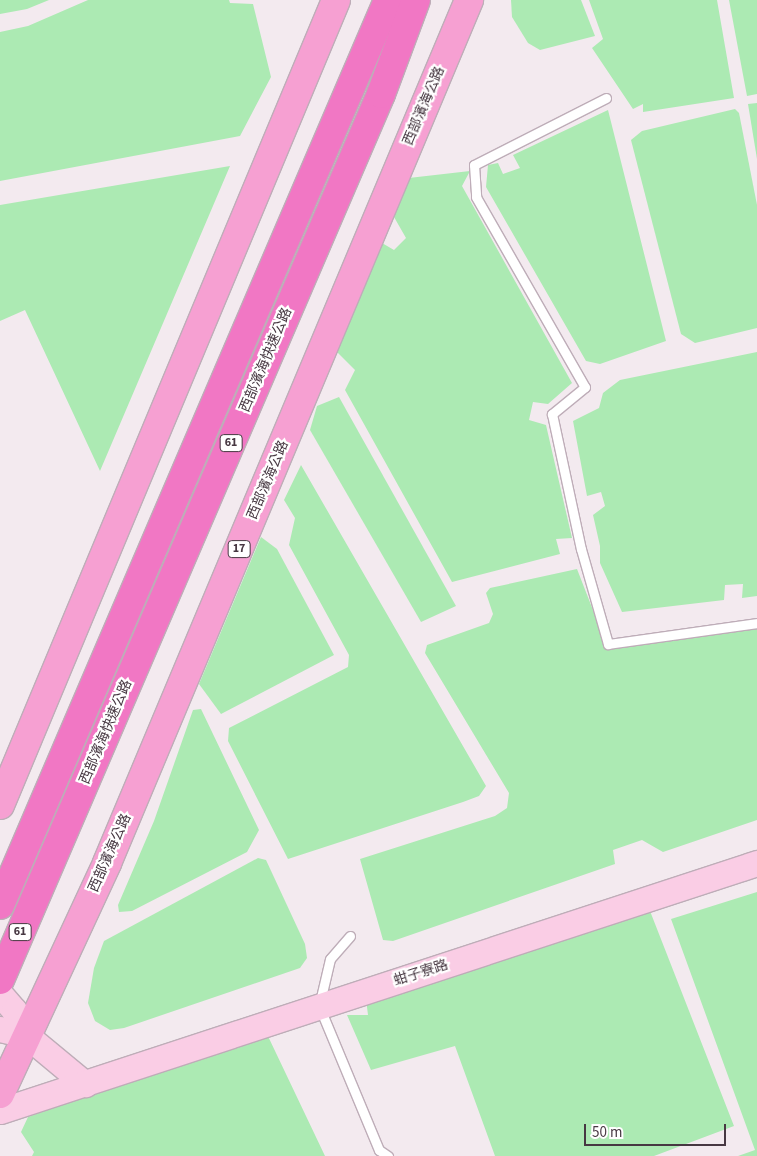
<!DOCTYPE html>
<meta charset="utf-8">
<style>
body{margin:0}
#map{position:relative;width:757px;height:1156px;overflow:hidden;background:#f3eaef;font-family:"Source Sans 3","Noto Sans TC",sans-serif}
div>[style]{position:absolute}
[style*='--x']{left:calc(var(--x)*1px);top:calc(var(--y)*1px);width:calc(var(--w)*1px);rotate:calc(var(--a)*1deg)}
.water>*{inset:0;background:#aceab3}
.roads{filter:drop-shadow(1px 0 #beadb8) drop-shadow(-1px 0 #beadb8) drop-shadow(0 1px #beadb8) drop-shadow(0 -1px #beadb8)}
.lane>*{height:9px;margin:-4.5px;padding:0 4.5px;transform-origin:4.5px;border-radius:4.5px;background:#fff}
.secondary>*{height:25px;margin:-12.5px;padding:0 12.5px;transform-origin:12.5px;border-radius:12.5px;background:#facde5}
.primary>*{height:28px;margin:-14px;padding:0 14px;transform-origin:14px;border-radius:14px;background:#f6a0d2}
.highway>*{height:28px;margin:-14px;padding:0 14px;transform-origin:14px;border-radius:14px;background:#f177c4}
span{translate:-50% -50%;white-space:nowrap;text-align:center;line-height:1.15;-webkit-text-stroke:4.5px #fff;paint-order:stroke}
.shield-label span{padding:1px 4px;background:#fff;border:1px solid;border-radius:4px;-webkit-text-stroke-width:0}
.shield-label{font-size:12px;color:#473842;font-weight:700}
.street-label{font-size:14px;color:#473842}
.scale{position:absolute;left:584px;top:1124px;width:142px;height:22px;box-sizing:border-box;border:2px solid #473842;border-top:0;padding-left:6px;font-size:15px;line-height:18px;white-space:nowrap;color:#473842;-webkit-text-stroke:4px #fff;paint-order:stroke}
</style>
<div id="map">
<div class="water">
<div style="clip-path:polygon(0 0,49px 0,27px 9px,0 14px)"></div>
<div style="clip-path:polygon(88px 0,229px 0,230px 3px,253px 4px,271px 77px,240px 136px,0 181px,0 32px,28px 26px)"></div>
<div style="clip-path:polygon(511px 0,581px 0,595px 36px,540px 50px,528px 43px,512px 17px)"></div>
<div style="clip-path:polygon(589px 0,717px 0,734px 98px,643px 112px,643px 104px,633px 109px,592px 48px,603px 39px)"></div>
<div style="clip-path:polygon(729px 0,757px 0,757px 94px,747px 96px)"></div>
<div style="clip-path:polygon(757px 103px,757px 159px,748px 104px)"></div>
<div style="clip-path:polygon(735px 109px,739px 113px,757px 205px,757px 328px,695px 343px,681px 334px,631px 140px,642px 131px)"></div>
<div style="clip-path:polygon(608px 110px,666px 341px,600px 364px,586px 361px,486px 187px,488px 165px,498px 163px,503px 174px,520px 168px,513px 155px)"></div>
<div style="clip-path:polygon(230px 166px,100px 471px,25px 310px,0 321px,0 205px)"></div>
<div style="clip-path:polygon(470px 171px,462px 186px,572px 383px,548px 404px,533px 402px,529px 420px,546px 425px,572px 538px,556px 539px,560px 554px,452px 582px,345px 390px,355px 370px,332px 347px,382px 243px,394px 250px,406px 238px,394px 217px,400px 179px)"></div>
<div style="clip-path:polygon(757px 352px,757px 596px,742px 598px,743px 584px,725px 585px,724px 600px,622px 612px,600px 563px,600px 546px,593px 515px,605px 506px,601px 492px,587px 496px,573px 421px,599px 408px,603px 393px,620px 380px)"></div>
<div style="clip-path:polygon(339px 397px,456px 606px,421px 622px,310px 430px,317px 406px)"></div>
<div style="clip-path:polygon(301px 465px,486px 786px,479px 796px,463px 802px,288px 859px,228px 741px,229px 728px,348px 667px,349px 655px,289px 545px,295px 518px,284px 500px)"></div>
<div style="clip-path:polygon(261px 537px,277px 549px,334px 655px,221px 714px,199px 684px)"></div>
<div style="clip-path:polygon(577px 569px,605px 641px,757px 624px,757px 820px,663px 852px,642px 840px,613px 850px,615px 864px,393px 941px,383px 940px,360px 859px,495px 816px,507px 808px,509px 793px,425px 653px,427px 645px,489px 623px,493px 614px,486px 593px,490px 588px)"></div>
<div style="clip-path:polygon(201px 709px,259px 830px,247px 852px,132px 911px,119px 912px,118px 905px,154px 821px,193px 710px)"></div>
<div style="clip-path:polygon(258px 858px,266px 860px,305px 944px,307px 958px,300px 968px,124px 1028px,110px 1030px,95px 1021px,88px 1003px,94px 968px,104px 941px)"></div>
<div style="clip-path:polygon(757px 892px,757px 1156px,738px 1156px,755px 1150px,671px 919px)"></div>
<div style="clip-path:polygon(650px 911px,734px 1126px,654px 1156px,495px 1156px,455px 1046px,371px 1070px,347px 1015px,368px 1015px,366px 999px)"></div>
<div style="clip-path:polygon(266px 1032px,325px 1156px,32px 1156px,34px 1152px,21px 1132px,28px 1117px)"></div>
</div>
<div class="roads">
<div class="lane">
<div style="--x:606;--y:98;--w:148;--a:153.1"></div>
<div style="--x:474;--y:165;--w:32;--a:86"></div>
<div style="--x:476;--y:197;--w:219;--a:60.2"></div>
<div style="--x:585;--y:387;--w:43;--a:140.7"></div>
<div style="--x:552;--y:414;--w:138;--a:77.9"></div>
<div style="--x:581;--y:549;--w:99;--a:74.1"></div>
<div style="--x:608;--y:644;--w:150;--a:-8"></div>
<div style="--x:350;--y:936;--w:30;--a:131"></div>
<div style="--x:330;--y:959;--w:48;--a:103.2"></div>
<div style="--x:319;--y:1006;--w:156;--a:67.4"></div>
<div style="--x:379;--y:1150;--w:11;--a:34"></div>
</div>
<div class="secondary">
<div style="--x:0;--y:994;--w:21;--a:49"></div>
<div style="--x:14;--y:1010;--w:28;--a:64"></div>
<div style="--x:26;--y:1035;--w:77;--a:39.7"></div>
<div style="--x:0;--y:1029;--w:27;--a:13"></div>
<div style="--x:0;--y:1111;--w:797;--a:-18.14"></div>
</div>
<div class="primary">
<div style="--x:0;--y:805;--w:872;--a:-67.34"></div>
<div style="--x:0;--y:1094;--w:255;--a:-65.1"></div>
<div style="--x:107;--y:863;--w:936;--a:-67.24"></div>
</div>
<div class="highway">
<div style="--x:0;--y:905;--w:985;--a:-66.79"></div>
<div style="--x:0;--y:980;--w:964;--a:-66.73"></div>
<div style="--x:381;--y:94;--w:100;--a:-69.6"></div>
</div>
</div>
<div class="shield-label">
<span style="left:231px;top:443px">61</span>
<span style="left:239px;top:549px">17</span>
<span style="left:20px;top:932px">61</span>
</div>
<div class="street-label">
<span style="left:424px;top:106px;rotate:-67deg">西部濱海公路</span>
<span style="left:266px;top:360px;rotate:-67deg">西部濱海快速公路</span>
<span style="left:268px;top:480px;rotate:-67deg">西部濱海公路</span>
<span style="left:106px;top:732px;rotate:-67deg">西部濱海快速公路</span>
<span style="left:110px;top:853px;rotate:-66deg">西部濱海公路</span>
<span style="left:421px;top:973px;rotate:-18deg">蚶子寮路</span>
</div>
<div class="scale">50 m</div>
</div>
